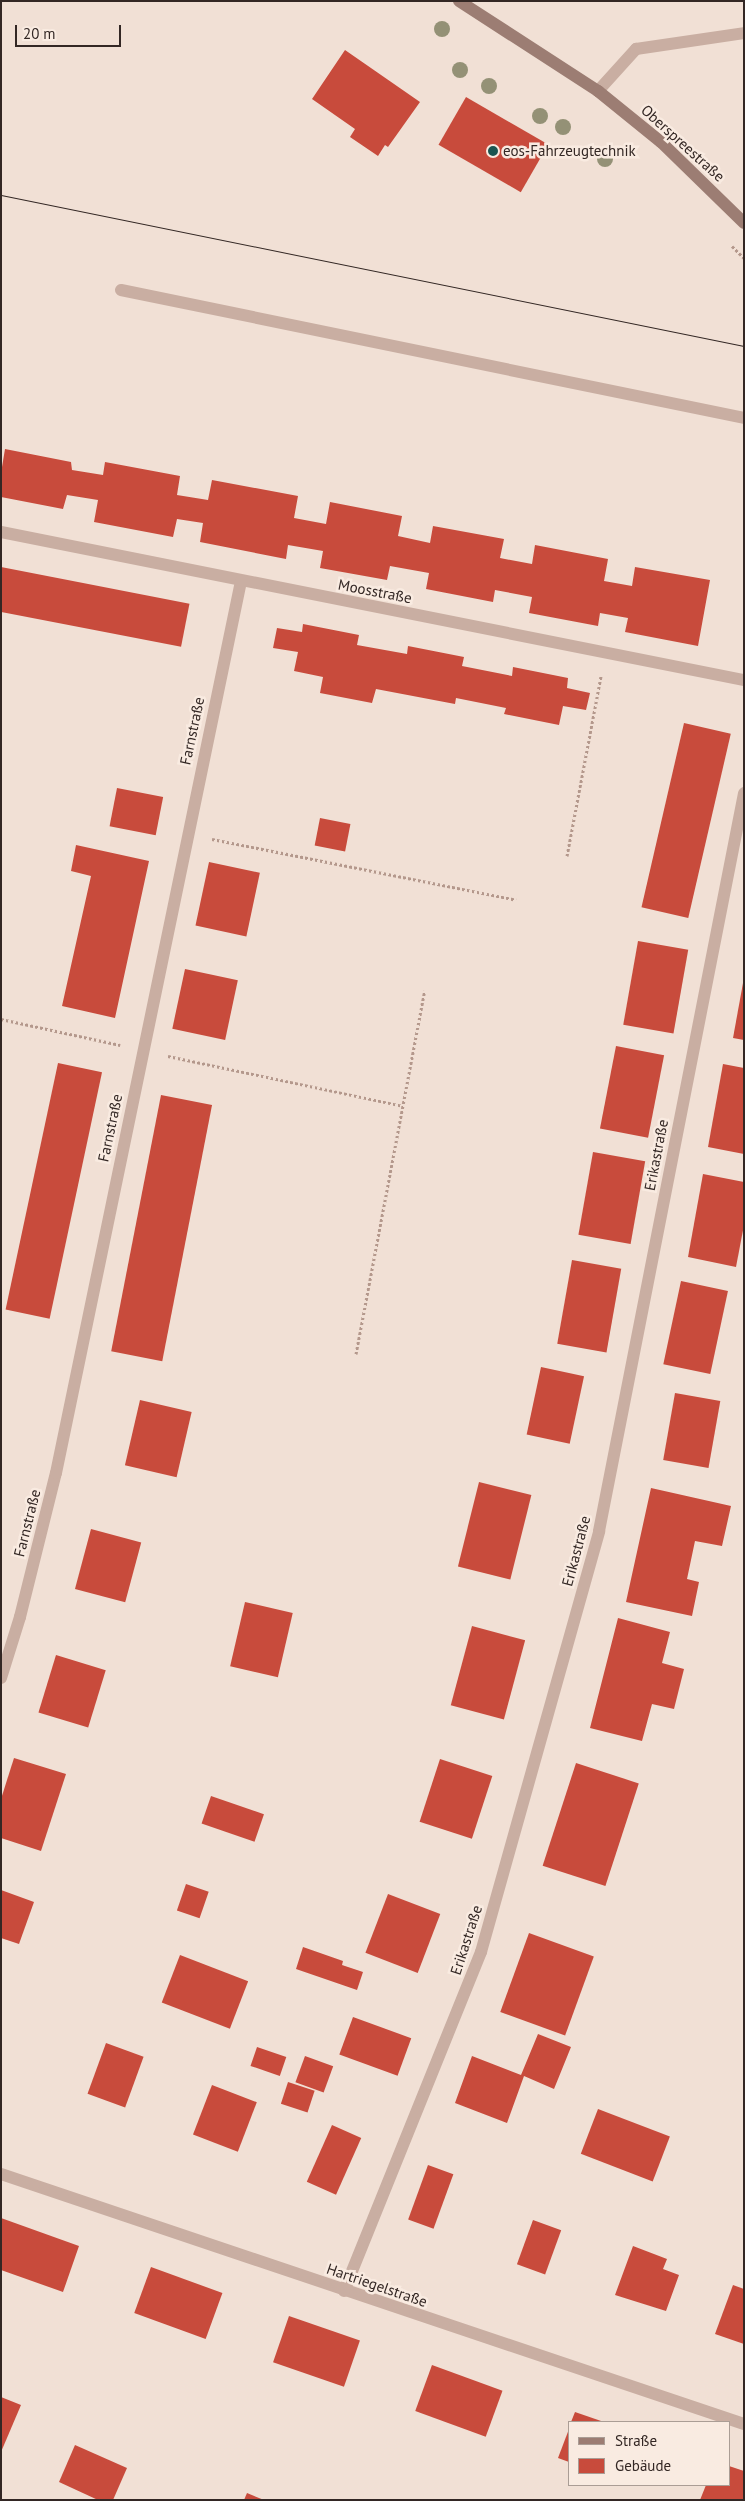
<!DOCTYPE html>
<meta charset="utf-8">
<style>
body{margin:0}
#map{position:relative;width:745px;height:2501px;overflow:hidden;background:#f1e0d5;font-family:"PT Sans",sans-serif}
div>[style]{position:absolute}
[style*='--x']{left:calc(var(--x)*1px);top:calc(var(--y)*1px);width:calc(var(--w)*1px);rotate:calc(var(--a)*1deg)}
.building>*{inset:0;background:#c84b3c;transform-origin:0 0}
.path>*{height:3px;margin-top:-1.5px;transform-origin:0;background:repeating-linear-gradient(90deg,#b4988c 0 2.5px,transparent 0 5px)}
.service>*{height:12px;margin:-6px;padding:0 6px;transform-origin:6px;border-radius:6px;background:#c9aea2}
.minor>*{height:12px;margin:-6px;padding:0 6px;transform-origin:6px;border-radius:6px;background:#c9aea2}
.secondary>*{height:12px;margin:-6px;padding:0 6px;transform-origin:6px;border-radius:6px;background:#9c7d73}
.tram>*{height:1px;margin:-0.5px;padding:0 0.5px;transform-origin:0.5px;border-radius:0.5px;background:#332724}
.trees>*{width:16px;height:16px;margin:-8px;border-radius:50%;background:#949176}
.dots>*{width:14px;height:14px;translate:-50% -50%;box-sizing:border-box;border:2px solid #f9ebe1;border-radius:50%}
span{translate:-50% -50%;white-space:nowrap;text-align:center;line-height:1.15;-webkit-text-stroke:5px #f9ebe1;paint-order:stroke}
.street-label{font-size:15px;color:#332724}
.poi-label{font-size:15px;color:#332724}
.left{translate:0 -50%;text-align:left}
.frame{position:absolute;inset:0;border:2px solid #332724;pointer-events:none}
.legend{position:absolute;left:568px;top:2421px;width:162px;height:65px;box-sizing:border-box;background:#f9ebe1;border:1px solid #aa9d95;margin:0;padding:6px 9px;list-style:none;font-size:15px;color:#332724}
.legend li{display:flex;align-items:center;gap:10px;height:25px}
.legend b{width:25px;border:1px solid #aa9d95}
.scale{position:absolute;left:15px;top:25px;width:106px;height:22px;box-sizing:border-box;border:2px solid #332724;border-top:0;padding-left:6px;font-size:15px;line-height:18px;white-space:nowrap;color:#332724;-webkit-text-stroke:4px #f9ebe1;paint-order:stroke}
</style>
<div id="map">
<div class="building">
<div style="clip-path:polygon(345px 50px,420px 102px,388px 147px,385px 145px,378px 156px,350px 137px,355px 129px,312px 99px)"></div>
<div style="left:466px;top:97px;width:95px;height:55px;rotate:30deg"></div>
<div style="clip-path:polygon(5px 449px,71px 462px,72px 470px,103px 475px,105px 462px,180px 476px,177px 495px,208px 500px,212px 480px,298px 496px,294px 518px,326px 524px,330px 502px,402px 516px,398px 536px,430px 543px,433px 526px,504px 539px,500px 558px,532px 564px,535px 545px,608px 559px,604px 581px,632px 586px,635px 567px,710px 580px,698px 646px,625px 632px,628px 618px,600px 613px,598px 626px,529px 613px,532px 597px,495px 590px,493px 602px,426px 589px,429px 573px,390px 566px,387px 580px,320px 568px,323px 551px,288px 545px,286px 559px,200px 542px,203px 523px,177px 519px,173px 537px,94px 522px,98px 500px,67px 495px,63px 509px,1px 497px,1px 473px)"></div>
<div style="left:1px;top:567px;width:192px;height:44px;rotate:11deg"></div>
<div style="clip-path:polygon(303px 624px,359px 635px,357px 645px,407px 654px,408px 646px,464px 657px,462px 666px,512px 676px,513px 667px,568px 678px,567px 688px,590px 693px,586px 710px,563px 706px,559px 725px,504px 714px,506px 708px,456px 698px,455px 704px,376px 689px,372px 703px,320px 693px,323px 677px,294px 671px,298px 652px,273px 648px,277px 628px,302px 632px)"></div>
<div style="left:684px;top:723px;width:48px;height:189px;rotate:13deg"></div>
<div style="left:117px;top:788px;width:47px;height:39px;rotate:11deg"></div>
<div style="left:320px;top:818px;width:31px;height:28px;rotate:11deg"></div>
<div style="clip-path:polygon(76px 845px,149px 861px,115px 1018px,62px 1006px,91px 876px,71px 871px)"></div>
<div style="left:209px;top:862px;width:52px;height:65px;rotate:12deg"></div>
<div style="left:638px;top:941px;width:51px;height:85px;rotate:10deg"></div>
<div style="left:185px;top:969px;width:54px;height:61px;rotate:12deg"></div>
<div style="clip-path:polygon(743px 983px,744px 983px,744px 1040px,733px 1038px)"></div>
<div style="left:616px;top:1046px;width:49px;height:84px;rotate:11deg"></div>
<div style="left:58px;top:1063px;width:45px;height:252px;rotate:12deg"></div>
<div style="clip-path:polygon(723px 1064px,744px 1068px,744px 1154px,708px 1147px)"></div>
<div style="left:161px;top:1095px;width:52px;height:261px;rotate:11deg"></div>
<div style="left:593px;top:1152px;width:53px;height:84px;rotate:10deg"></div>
<div style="clip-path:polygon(703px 1174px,744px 1182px,744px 1225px,736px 1267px,688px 1257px)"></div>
<div style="left:572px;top:1260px;width:50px;height:85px;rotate:10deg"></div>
<div style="left:681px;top:1281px;width:48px;height:85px;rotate:12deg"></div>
<div style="left:541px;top:1367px;width:44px;height:69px;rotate:12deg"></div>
<div style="left:675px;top:1393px;width:46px;height:68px;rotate:10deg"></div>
<div style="left:140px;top:1400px;width:53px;height:67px;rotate:13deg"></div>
<div style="left:479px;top:1482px;width:54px;height:87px;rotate:14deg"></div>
<div style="clip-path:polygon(651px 1488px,731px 1506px,722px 1546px,695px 1541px,687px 1579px,699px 1582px,692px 1616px,626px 1602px)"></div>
<div style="left:91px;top:1529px;width:52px;height:62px;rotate:15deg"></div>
<div style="left:245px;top:1602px;width:49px;height:66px;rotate:13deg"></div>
<div style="clip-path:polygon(618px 1618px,670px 1632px,662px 1663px,684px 1669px,674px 1709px,652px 1704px,642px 1741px,590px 1728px)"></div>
<div style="left:472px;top:1626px;width:55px;height:82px;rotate:15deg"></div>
<div style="left:56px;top:1655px;width:52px;height:60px;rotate:17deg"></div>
<div style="clip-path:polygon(14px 1758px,66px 1774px,41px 1851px,1px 1838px,1px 1799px)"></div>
<div style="left:440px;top:1759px;width:55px;height:66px;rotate:18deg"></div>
<div style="left:576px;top:1763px;width:66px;height:108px;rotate:18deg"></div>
<div style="left:211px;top:1796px;width:56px;height:29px;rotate:19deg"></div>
<div style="left:186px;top:1884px;width:24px;height:28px;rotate:19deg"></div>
<div style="clip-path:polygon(1px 1890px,34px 1902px,19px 1944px,1px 1938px)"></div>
<div style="left:388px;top:1894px;width:56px;height:63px;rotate:21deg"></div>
<div style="left:529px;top:1933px;width:69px;height:84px;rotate:20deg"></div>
<div style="clip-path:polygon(303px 1947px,343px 1961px,342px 1965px,363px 1972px,357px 1990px,296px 1969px)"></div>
<div style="left:180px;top:1955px;width:73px;height:51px;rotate:21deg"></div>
<div style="left:353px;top:2017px;width:62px;height:40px;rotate:20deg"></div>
<div style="clip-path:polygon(538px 2034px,571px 2047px,554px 2089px,524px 2076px,507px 2123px,455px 2103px,472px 2056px,521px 2075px)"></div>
<div style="left:106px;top:2043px;width:40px;height:54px;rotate:20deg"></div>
<div style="left:257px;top:2047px;width:31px;height:20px;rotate:19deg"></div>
<div style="left:305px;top:2056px;width:30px;height:28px;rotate:20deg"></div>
<div style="left:288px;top:2082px;width:28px;height:23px;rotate:18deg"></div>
<div style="left:212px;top:2085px;width:48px;height:53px;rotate:21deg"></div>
<div style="left:598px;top:2109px;width:77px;height:48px;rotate:21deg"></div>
<div style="left:332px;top:2125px;width:32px;height:62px;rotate:24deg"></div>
<div style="left:428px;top:2165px;width:27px;height:58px;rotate:20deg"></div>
<div style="clip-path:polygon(1px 2218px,79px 2246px,63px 2292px,1px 2270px)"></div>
<div style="left:533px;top:2220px;width:30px;height:47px;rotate:20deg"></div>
<div style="clip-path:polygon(633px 2246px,667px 2259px,663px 2269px,679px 2275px,666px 2311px,615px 2295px)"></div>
<div style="left:151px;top:2267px;width:76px;height:49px;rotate:20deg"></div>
<div style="clip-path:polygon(733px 2285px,744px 2289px,744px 2344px,715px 2334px)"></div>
<div style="left:289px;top:2316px;width:75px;height:49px;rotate:19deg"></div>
<div style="left:432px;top:2365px;width:75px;height:49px;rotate:20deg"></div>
<div style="clip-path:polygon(1px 2397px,21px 2405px,1px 2452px)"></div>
<div style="clip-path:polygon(575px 2412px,604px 2422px,571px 2422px)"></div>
<div style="clip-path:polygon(569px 2429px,569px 2462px,558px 2458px)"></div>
<div style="clip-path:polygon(75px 2445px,127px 2468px,113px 2500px,98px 2500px,59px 2482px)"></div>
<div style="clip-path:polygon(729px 2466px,744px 2471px,744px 2500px,700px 2500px,706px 2485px,729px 2485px)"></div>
<div style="clip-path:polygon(247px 2493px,264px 2500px,244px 2500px)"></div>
</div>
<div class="path">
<div style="--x:732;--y:246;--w:17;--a:45"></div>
<div style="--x:212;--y:839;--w:310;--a:11.3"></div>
<div style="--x:567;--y:856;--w:183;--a:-79.3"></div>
<div style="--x:1;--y:1019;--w:122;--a:12.3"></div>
<div style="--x:168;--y:1056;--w:240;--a:12"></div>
<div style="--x:356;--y:1354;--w:370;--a:-79.3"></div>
</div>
<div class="service">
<div style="--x:121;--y:290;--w:636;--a:11.61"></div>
</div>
<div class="minor">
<div style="--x:598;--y:91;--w:57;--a:-47.9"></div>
<div style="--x:636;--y:49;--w:109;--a:-8.4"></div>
<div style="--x:1;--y:532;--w:758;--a:11.27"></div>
<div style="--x:1;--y:1678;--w:64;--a:-72.7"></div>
<div style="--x:20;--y:1617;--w:148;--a:-76"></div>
<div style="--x:56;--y:1473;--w:911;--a:-78.28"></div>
<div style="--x:1;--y:2174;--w:784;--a:18.6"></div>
<div style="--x:344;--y:2291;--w:366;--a:-68"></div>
<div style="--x:481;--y:1952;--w:437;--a:-74.3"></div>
<div style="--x:599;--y:1531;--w:752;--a:-78.88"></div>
</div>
<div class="secondary">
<div style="--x:459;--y:1;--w:166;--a:32.9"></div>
<div style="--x:598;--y:91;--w:81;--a:39"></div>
<div style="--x:661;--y:142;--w:116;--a:44.3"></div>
</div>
<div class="tram">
<div style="--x:1;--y:195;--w:758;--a:11.49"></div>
</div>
<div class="trees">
<div style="left:442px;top:29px"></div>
<div style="left:460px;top:70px"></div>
<div style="left:489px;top:86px"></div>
<div style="left:540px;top:116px"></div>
<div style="left:563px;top:127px"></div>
<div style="left:605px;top:159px"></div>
</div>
<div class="dots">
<div style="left:493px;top:151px;background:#1a5551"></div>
</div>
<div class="street-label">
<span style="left:683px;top:143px;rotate:42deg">Oberspreestraße</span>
<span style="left:375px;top:591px;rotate:11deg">Moosstraße</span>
<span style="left:192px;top:731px;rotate:-78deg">Farnstraße</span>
<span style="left:110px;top:1128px;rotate:-78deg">Farnstraße</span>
<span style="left:656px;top:1155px;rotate:-79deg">Erikastraße</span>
<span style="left:27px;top:1523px;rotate:-76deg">Farnstraße</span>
<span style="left:576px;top:1551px;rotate:-75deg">Erikastraße</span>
<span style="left:466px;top:1940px;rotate:-72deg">Erikastraße</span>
<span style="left:377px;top:2285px;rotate:19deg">Hartriegelstraße</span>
</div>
<div class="poi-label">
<span class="left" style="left:503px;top:151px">eos-Fahrzeugtechnik</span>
</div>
<div class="frame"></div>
<ul class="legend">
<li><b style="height:6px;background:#9c7d73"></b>Straße</li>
<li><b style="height:14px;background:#c84b3c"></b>Gebäude</li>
</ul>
<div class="scale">20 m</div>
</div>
